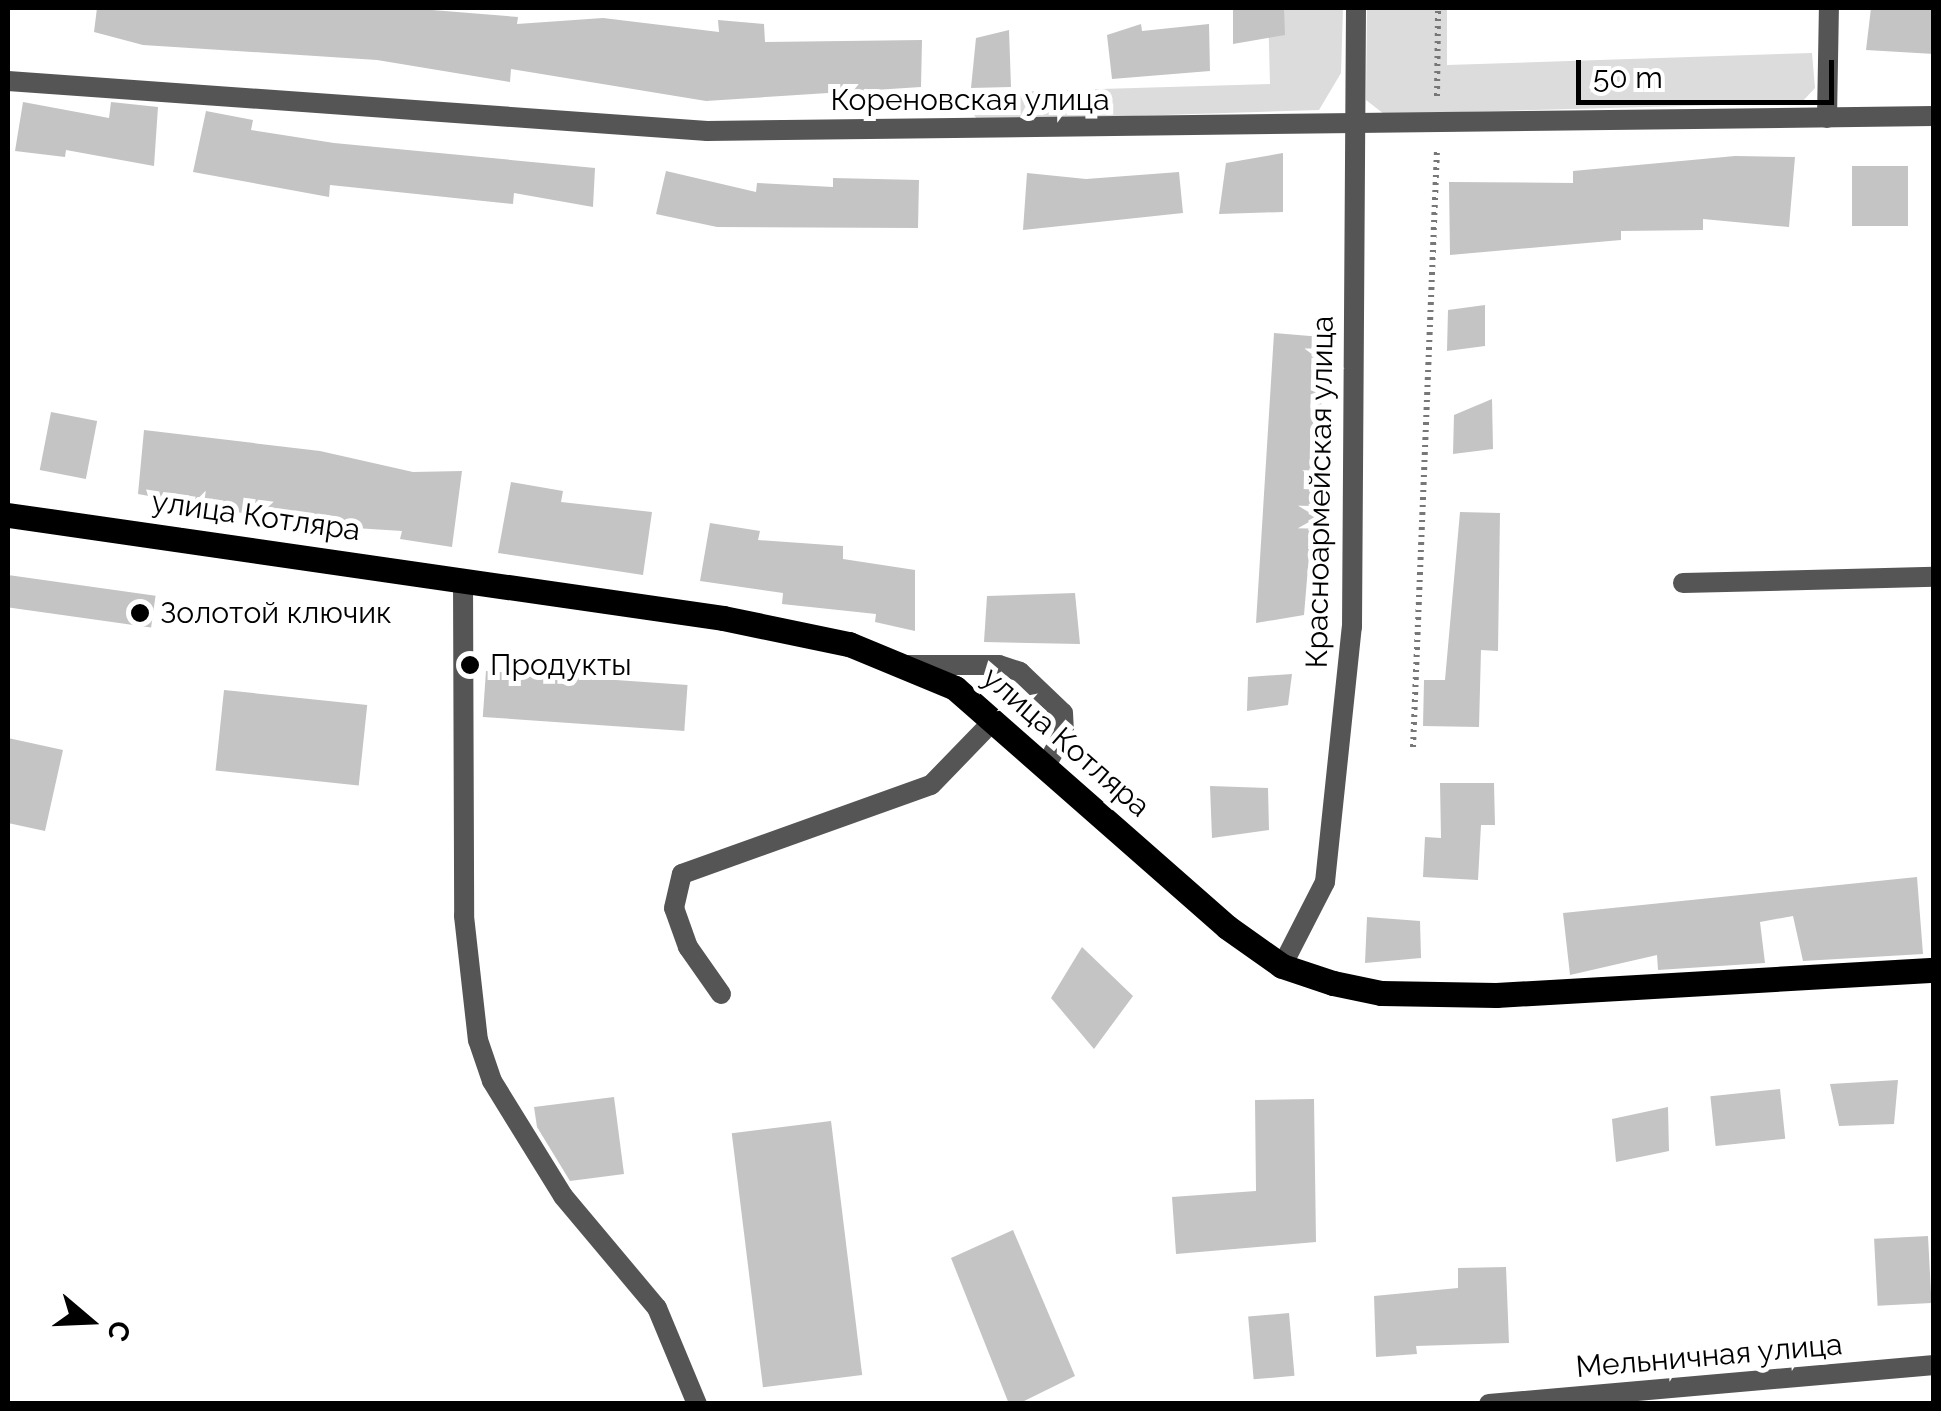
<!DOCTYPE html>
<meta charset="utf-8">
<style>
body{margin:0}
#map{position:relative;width:1941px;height:1411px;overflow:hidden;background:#fff;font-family:Raleway,sans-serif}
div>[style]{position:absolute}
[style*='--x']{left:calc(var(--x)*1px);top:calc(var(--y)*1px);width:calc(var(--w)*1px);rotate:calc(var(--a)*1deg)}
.green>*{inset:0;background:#dcdcdc}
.building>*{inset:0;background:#c4c4c4;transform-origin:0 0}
.path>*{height:6px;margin-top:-3px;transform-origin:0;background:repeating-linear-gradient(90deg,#777 0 2.5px,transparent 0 7.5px)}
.lane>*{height:20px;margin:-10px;padding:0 10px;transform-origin:10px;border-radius:10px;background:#555}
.street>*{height:20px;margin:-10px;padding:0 10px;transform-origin:10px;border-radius:10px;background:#555}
.primary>*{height:25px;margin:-12.5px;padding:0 12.5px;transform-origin:12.5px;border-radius:12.5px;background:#000}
.dots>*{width:28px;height:28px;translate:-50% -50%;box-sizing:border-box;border:5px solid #fff;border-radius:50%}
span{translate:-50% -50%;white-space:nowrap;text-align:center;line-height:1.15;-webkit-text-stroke:10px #fff;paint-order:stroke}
.street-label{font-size:30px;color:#000}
.poi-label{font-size:30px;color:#000}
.left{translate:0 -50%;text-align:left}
.frame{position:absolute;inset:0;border:10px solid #000;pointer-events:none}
.north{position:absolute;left:40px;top:1271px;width:100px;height:100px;-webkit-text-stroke:8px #fff;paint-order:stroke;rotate:109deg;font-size:28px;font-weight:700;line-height:40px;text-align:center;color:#000}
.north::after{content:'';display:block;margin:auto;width:35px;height:45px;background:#000;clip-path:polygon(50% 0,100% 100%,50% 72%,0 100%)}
.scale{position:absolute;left:1576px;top:60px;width:258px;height:45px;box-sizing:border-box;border:5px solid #000;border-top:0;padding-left:12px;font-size:30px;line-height:35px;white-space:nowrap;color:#000;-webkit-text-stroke:8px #fff;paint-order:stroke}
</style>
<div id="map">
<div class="green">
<div style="clip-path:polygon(1268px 8px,1343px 8px,1341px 73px,1319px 110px,978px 121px,967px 104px,966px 93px,1270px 84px)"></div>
<div style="clip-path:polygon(1367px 8px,1447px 8px,1447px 65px,1812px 53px,1815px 88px,1801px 103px,1384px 114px,1366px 100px)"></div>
</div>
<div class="building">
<div style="clip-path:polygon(97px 8px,407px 8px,518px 17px,517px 24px,603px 18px,719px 32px,718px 20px,764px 24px,765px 42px,922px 40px,921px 87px,706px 101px,511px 69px,510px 82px,377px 60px,143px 45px,94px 32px)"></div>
<div style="clip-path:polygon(1284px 8px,1285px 35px,1233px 44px,1233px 10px)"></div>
<div style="clip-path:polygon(1871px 8px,1934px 8px,1934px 54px,1866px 50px)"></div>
<div style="clip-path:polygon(1141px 24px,1142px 31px,1209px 24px,1210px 71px,1112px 79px,1107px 35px)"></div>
<div style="clip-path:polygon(1009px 30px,1011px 87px,971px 88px,976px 38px)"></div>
<div style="clip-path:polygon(23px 102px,109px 118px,111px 102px,158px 107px,154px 166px,66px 150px,65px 157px,15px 151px)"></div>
<div style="clip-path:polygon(206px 111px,253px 120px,251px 130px,334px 143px,595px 168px,593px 207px,514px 193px,513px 204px,330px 185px,329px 197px,193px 172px)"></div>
<div style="clip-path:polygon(1283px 153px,1283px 212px,1219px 214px,1226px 163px)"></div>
<div style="clip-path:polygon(1735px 156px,1795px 157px,1789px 227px,1703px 219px,1703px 230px,1621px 231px,1621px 240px,1450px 255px,1449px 182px,1573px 183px,1573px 171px)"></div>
<div style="left:1852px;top:166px;width:56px;height:60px"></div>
<div style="clip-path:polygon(666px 171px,756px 192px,757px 183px,833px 187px,833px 178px,919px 180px,918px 228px,717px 227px,656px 214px)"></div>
<div style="clip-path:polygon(1179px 172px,1183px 213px,1023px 230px,1027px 173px,1086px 179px)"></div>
<div style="clip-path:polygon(1485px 305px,1485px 346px,1447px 351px,1448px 310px)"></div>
<div style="clip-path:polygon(1274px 333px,1322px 337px,1320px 543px,1310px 543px,1304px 615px,1256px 623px)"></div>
<div style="clip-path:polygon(1492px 399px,1493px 449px,1453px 454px,1454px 415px)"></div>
<div style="left:51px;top:412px;width:47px;height:59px;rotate:11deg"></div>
<div style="clip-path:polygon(144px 430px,320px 451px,413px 472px,462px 471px,452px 547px,400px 539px,402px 531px,308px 525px,138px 494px)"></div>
<div style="clip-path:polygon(511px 482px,563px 491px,561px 502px,652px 512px,643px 575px,498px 553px)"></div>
<div style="clip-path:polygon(1460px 512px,1500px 513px,1498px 651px,1481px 650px,1479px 727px,1423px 726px,1424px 680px,1445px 680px)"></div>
<div style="clip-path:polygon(710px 523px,760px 531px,758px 540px,843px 546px,843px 559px,915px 570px,915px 631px,875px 622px,876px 614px,782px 604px,783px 593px,700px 581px)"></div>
<div style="left:8px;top:575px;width:149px;height:32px;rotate:8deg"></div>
<div style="clip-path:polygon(1075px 593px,1080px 644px,984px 642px,987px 596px)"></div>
<div style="left:486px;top:671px;width:202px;height:46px;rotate:4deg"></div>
<div style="clip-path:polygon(1292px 674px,1288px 705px,1247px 711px,1248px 677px)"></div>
<div style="left:224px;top:690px;width:144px;height:81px;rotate:6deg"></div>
<div style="clip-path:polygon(8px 738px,63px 750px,45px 831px,8px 823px)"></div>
<div style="clip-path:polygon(1440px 783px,1494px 783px,1495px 825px,1481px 825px,1478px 880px,1423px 877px,1425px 837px,1441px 838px)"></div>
<div style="clip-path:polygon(1210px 786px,1268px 788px,1269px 830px,1212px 838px)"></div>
<div style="clip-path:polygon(1917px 877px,1923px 954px,1803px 961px,1793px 916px,1760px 922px,1765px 963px,1658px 970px,1657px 955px,1570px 975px,1563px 913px)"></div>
<div style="clip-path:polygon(1367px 917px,1420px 921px,1421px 958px,1365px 963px)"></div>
<div style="clip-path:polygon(1082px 947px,1133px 996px,1094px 1049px,1051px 998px)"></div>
<div style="clip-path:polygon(1898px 1080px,1894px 1124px,1839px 1126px,1830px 1084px)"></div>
<div style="left:1780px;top:1089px;width:50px;height:70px;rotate:84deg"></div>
<div style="clip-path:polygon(614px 1097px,624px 1174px,570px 1181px,537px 1127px,534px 1107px)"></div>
<div style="clip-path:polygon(1314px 1099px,1316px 1242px,1176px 1254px,1172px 1197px,1256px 1191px,1255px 1100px)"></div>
<div style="clip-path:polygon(1668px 1107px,1669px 1151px,1616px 1162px,1612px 1119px)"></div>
<div style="left:831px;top:1121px;width:256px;height:100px;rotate:83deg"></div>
<div style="clip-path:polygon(1013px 1230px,1075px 1376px,1018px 1404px,1009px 1404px,951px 1258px)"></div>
<div style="left:1928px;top:1236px;width:67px;height:54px;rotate:87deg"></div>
<div style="clip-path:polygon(1506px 1267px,1509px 1343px,1416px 1346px,1417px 1354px,1376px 1357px,1374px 1296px,1458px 1288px,1458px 1268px)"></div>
<div style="left:1289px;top:1313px;width:63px;height:41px;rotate:85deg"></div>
</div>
<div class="path">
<div style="--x:1437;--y:96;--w:88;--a:-89.3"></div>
<div style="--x:1413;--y:747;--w:598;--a:-87.7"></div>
</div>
<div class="lane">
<div style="--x:463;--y:579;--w:337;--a:89.8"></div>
<div style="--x:464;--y:916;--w:125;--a:83.6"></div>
<div style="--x:478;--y:1040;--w:43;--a:71.1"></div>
<div style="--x:492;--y:1081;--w:135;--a:58.3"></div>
<div style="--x:563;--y:1196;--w:146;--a:50"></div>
<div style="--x:657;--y:1308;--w:104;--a:67.4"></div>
<div style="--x:904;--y:665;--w:95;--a:0"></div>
<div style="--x:999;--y:665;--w:22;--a:18"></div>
<div style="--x:1020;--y:672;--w:59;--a:43.6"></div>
<div style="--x:1063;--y:713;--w:20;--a:87"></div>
<div style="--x:1064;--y:733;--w:35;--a:119"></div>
<div style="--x:721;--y:994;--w:57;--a:-125.1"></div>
<div style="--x:688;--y:947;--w:41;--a:-109.7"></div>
<div style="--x:674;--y:908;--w:35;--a:-77"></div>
<div style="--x:682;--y:874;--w:264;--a:-19.7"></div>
<div style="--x:931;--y:785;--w:91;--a:-45.9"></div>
</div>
<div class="street">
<div style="--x:8;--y:81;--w:701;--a:4.09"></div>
<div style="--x:707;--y:131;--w:1227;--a:-0.7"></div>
<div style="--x:1827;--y:118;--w:110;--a:-89"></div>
<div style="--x:1683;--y:583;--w:251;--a:-1.4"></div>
<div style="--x:1282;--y:966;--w:94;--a:-62.9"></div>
<div style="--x:1325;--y:882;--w:256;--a:-84"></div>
<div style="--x:1352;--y:627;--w:619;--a:-89.63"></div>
<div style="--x:1489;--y:1404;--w:447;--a:-5"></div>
</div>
<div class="primary">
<div style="--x:8;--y:515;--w:722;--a:8.2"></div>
<div style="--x:723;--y:618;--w:129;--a:11.7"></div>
<div style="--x:849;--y:644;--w:115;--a:22.5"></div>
<div style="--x:955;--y:688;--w:362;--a:41.3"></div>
<div style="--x:1227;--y:927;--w:67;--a:35.3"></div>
<div style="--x:1282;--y:966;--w:54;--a:18.4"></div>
<div style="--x:1333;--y:983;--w:49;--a:11.8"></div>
<div style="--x:1381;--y:993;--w:115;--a:1"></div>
<div style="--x:1496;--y:995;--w:439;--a:-3.3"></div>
</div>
<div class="dots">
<div style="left:140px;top:613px;background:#000"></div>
<div style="left:470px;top:665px;background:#000"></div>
</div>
<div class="street-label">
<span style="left:970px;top:100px">Кореновская улица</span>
<span style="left:1320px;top:492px;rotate:-89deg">Красноармейская улица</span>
<span style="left:256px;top:516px;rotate:8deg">улица Котляра</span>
<span style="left:1066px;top:742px;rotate:41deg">улица Котляра</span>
<span style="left:1709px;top:1356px;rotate:-5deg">Мельничная улица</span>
</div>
<div class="poi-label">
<span class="left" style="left:160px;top:613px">Золотой ключик</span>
<span class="left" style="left:490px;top:665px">Продукты</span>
</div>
<div class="frame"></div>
<div class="north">С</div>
<div class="scale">50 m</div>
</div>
